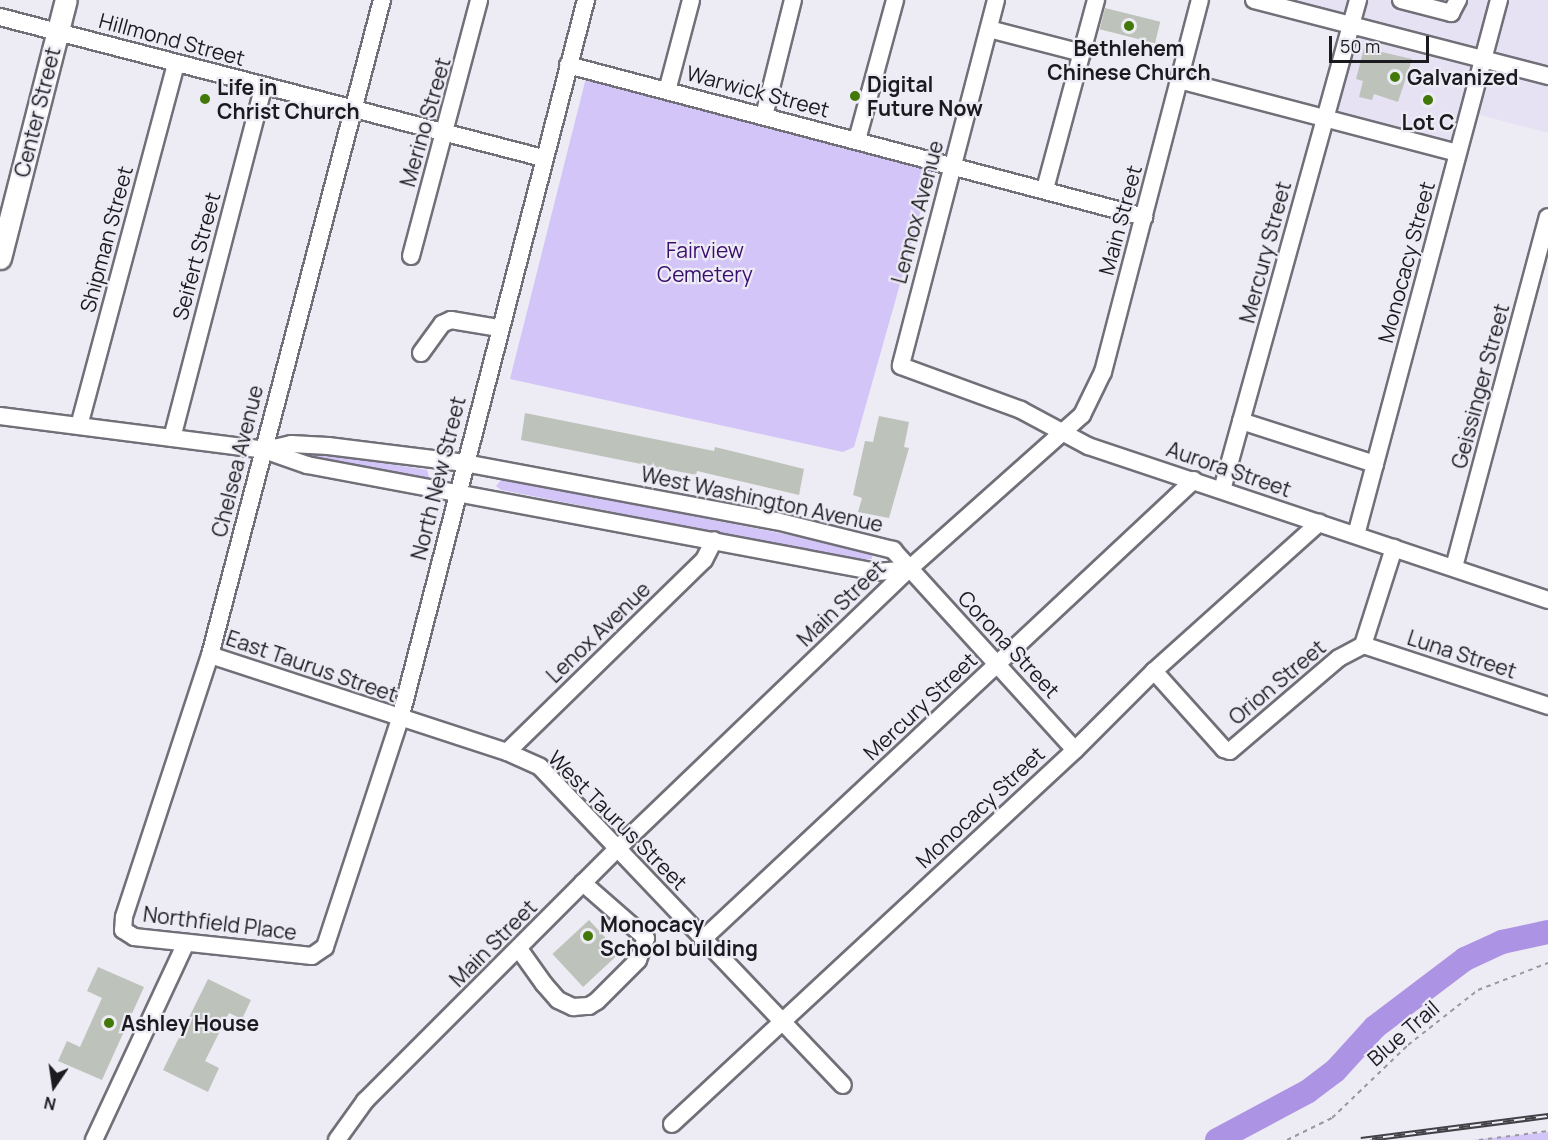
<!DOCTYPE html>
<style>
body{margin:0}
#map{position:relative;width:1548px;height:1140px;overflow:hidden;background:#edebf4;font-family:Manrope,sans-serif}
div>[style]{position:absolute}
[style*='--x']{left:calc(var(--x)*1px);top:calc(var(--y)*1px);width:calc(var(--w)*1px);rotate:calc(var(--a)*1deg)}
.built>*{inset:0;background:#e6e2f3}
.green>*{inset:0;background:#d3c5f7}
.river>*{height:24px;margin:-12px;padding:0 12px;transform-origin:12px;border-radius:12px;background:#ac93e4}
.building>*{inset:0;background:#bdc3ba;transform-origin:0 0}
.path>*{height:2px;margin-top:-1px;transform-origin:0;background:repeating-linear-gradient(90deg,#9a989f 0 4.5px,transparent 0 9px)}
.roads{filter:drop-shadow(2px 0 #716f78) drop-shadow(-2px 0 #716f78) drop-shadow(0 2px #716f78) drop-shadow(0 -2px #716f78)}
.minor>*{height:16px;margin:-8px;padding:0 8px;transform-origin:8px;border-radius:8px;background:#fff}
.major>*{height:21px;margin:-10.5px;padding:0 10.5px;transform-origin:10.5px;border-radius:10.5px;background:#fff}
.rail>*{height:6px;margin-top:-3px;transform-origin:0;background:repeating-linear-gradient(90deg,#edebf4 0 11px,#424146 0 22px);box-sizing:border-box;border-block:2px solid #424146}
.dots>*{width:16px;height:16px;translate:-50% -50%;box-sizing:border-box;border:3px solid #edebf4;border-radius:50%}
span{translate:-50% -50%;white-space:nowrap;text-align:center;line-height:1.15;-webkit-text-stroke:4.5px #edebf4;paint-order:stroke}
.street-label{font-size:21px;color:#1b1a1e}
.poi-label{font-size:21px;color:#1b1a1e;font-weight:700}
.left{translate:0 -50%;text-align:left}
.park-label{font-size:21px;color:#3a0e6e}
.north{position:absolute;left:24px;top:1056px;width:60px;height:60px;-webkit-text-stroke:4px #edebf4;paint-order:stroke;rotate:193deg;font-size:16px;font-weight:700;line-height:24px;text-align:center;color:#1b1a1e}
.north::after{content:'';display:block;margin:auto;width:21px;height:27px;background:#1b1a1e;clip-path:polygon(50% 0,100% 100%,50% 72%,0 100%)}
.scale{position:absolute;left:1329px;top:36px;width:100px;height:27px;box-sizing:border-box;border:3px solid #1b1a1e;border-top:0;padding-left:8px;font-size:18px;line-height:21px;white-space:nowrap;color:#1b1a1e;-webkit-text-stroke:4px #edebf4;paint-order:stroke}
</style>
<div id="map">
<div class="built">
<div style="clip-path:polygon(1255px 0,1548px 0,1548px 133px,1469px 112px,1458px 153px,1325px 118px,1349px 26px)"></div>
</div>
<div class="green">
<div style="clip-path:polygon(588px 70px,935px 160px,854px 447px,843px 452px,510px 379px)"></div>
<div style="clip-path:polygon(301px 450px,427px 470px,430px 481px,296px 455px)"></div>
<div style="clip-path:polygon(502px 479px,861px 549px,872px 554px,872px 559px,859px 560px,501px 490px,496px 486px)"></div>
<div style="clip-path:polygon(1548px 1132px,1548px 1140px,1472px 1140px)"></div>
</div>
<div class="river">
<div style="--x:1217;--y:1140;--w:102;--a:-28.1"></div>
<div style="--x:1307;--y:1092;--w:35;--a:-37"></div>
<div style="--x:1335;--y:1071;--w:59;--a:-47.7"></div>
<div style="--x:1375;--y:1027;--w:113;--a:-37.1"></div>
<div style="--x:1465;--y:959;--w:41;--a:-24.7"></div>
<div style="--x:1502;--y:942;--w:47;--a:-12.3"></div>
</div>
<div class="building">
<div style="left:1105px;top:8px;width:57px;height:22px;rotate:14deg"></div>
<div style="clip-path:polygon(1364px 48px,1412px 59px,1398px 102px,1374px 94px,1372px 100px,1359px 97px,1363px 81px,1356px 79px)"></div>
<div style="clip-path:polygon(525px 413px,714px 451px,715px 447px,804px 469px,799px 495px,697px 471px,696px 475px,521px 440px)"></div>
<div style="clip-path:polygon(879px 416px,909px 422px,904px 447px,909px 448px,889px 518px,858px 512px,862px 498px,853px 495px,865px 441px,873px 442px)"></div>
<div style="left:589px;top:920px;width:45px;height:50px;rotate:47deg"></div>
<div style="clip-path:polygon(98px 967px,144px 987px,102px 1080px,58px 1061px,67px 1041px,80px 1047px,102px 998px,87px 991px)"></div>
<div style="clip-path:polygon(208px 979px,251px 1000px,242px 1019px,229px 1013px,205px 1061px,219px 1068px,208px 1092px,163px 1070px)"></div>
</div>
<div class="path">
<div style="--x:1287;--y:1140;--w:50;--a:-26.1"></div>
<div style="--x:1332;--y:1118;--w:105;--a:-43.8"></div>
<div style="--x:1408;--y:1045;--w:89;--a:-38.2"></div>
<div style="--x:1478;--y:990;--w:75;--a:-21.1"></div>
<div style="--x:1479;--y:1140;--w:70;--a:-7.4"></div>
</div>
<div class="roads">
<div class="minor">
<div style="--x:382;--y:0;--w:677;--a:104.71"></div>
<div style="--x:210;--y:655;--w:276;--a:108.2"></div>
<div style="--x:124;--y:917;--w:13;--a:94"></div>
<div style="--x:123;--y:930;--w:13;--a:32"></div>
<div style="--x:134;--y:937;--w:179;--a:6.1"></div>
<div style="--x:312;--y:956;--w:16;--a:-35"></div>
<div style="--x:325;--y:947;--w:240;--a:-71.8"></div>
<div style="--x:400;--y:719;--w:743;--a:-75.5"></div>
<div style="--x:996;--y:0;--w:378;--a:104.6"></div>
<div style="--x:901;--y:366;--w:128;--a:20.1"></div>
<div style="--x:1021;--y:410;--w:76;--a:28.2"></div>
<div style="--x:1088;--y:446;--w:485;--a:18.5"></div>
<div style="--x:1254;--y:0;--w:304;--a:14.5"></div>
<div style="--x:1401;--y:0;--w:52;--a:14.6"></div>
<div style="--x:1451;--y:13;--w:15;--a:-62"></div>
<div style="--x:0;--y:17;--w:561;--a:14.56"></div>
<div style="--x:989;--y:29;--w:96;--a:14.5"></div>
<div style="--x:568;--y:65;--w:596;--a:14.78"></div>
<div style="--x:1179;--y:80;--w:288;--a:14.7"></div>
<div style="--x:667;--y:91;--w:94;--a:-75.2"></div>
<div style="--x:764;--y:116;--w:120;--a:-76"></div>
<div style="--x:857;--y:140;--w:145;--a:-74.8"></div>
<div style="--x:1045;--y:189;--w:196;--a:-74.9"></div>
<div style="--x:411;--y:256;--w:265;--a:-75.1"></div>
<div style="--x:421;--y:353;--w:36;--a:-54"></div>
<div style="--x:442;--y:324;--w:10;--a:-24"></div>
<div style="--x:451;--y:320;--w:49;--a:9.5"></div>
<div style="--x:0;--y:416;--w:266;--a:7.3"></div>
<div style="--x:264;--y:450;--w:46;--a:19.2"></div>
<div style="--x:307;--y:465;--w:580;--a:10.63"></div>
<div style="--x:877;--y:572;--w:32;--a:-5"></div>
<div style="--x:1241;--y:421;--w:141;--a:17.8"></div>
<div style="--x:79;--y:426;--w:375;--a:-75"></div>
<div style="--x:172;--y:438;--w:364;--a:-75.4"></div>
<div style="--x:265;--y:450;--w:27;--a:-13"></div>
<div style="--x:291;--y:444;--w:37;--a:3"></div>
<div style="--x:328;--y:446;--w:138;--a:7.1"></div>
<div style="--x:465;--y:463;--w:316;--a:10.6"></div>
<div style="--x:776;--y:521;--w:121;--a:13.9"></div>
<div style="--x:893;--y:550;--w:270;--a:47.7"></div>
<div style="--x:1222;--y:490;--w:509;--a:-74.49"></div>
<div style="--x:1356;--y:535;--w:554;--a:-75.04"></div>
<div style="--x:1454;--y:567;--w:362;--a:-75"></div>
<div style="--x:1363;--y:645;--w:195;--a:18.2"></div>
<div style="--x:210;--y:655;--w:312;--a:18.1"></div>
<div style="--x:507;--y:752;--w:36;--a:24"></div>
<div style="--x:540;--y:767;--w:439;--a:46.4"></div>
<div style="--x:1154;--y:671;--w:105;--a:48.1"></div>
<div style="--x:1224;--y:749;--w:6;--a:18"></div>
<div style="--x:1230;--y:751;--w:143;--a:-40.5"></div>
<div style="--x:1339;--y:658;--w:27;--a:-28"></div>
<div style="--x:1363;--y:645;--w:102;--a:-72.3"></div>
<div style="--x:507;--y:752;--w:275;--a:-44.3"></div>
<div style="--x:704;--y:560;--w:22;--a:-63"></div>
<div style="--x:703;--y:939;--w:672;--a:-43.07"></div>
<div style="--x:519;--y:949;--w:43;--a:54.5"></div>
<div style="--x:544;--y:984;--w:21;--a:49"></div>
<div style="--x:558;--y:1000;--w:17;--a:25"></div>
<div style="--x:573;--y:1007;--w:16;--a:-4"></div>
<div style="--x:589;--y:1006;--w:9;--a:-32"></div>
<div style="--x:597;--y:1001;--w:58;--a:-45"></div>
<div style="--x:638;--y:960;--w:23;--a:-70"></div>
<div style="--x:646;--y:938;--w:84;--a:-138.9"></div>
<div style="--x:672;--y:1124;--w:550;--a:-42.86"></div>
<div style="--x:1075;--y:750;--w:112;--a:-45"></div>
<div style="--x:1154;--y:671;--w:222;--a:-41.9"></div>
<div style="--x:94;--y:1140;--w:217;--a:-65"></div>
<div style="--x:337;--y:1140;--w:48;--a:-54.3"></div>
<div style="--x:365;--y:1101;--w:358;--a:-45"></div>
<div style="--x:618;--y:848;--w:403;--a:-43.8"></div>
<div style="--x:909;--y:569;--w:232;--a:-41.7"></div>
<div style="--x:1082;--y:415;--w:48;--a:-64"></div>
<div style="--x:1103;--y:372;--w:384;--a:-75.4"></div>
</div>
<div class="major">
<div style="--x:0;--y:258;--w:266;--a:-75.7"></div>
</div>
</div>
<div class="rail">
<div style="--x:1361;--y:1140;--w:189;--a:-7.3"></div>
</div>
<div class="dots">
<div style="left:1129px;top:26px;background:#427807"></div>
<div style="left:1395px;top:77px;background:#427807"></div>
<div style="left:855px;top:96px;background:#427807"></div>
<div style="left:205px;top:99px;background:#427807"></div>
<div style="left:1428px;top:100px;background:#427807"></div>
<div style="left:588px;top:936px;background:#427807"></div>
<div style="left:109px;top:1023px;background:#427807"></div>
</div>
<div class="street-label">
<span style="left:172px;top:39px;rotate:15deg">Hillmond Street</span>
<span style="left:758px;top:91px;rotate:15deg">Warwick Street</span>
<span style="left:37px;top:112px;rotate:-76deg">Center Street</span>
<span style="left:425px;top:122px;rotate:-74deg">Merino Street</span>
<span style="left:917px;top:212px;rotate:-75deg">Lennox Avenue</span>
<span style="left:1120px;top:220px;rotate:-75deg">Main Street</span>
<span style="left:106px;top:239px;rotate:-75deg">Shipman Street</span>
<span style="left:1265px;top:252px;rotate:-75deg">Mercury Street</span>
<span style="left:196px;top:256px;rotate:-75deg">Seifert Street</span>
<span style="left:1406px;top:262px;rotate:-75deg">Monocacy Street</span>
<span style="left:1480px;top:386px;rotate:-75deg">Geissinger Street</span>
<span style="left:237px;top:461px;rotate:-76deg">Chelsea Avenue</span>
<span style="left:1229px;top:469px;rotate:19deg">Aurora Street</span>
<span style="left:438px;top:478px;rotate:-76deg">North New Street</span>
<span style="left:762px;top:499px;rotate:12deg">West Washington Avenue</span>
<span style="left:841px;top:603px;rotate:-44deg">Main Street</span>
<span style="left:598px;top:632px;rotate:-44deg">Lenox Avenue</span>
<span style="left:1009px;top:644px;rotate:47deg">Corona Street</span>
<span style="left:1462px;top:654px;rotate:18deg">Luna Street</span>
<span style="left:312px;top:666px;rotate:19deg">East Taurus Street</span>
<span style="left:1277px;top:682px;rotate:-40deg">Orion Street</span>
<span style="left:920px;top:706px;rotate:-43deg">Mercury Street</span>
<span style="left:980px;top:807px;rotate:-43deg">Monocacy Street</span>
<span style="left:618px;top:820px;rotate:45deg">West Taurus Street</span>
<span style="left:220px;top:923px;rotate:7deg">Northfield Place</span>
<span style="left:493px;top:943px;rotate:-45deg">Main Street</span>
<span style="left:1403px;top:1033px;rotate:-41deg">Blue Trail</span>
</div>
<div class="poi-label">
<span style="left:1129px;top:60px">Bethlehem<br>Chinese Church</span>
<span class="left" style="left:1407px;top:77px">Galvanized</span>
<span class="left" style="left:867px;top:96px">Digital<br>Future Now</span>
<span class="left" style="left:217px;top:99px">Life in<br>Christ Church</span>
<span style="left:1428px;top:122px">Lot C</span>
<span class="left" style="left:600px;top:936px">Monocacy<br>School building</span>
<span class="left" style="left:121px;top:1023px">Ashley House</span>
</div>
<div class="park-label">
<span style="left:705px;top:262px">Fairview<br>Cemetery</span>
</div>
<div class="north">N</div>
<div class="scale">50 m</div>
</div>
